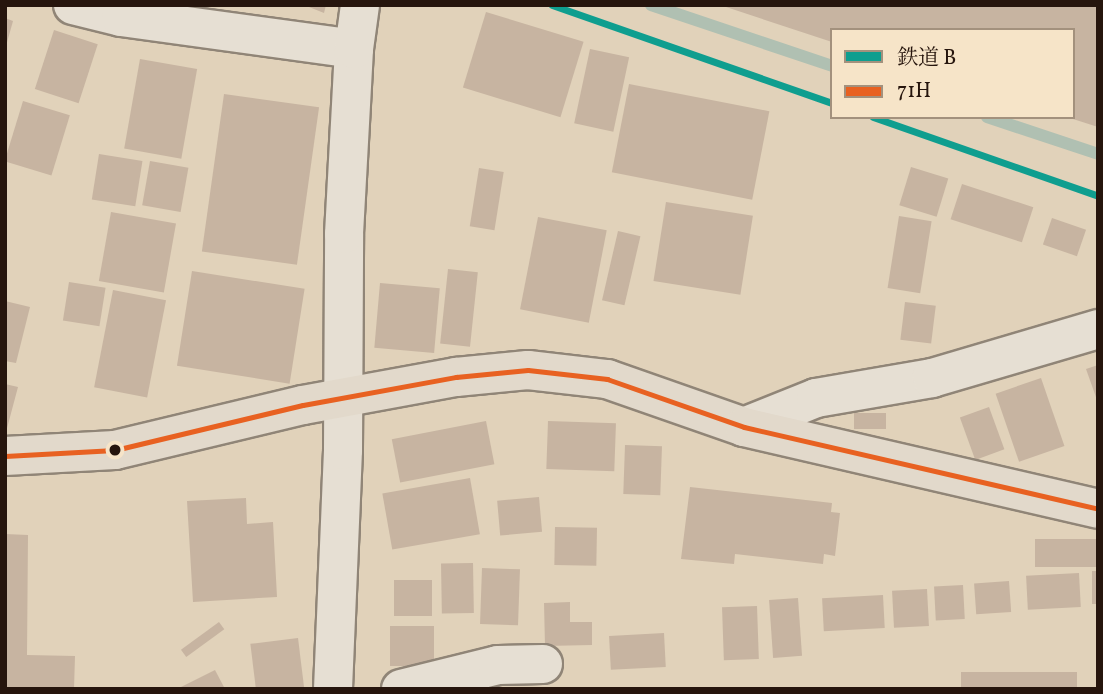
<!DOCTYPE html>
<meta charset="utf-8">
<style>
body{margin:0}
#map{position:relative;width:1103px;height:694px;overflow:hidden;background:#e1d2ba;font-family:Vollkorn,"Noto Serif JP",serif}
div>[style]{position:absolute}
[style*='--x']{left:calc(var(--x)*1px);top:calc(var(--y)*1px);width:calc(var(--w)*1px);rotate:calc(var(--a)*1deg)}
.stream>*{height:12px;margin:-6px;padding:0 6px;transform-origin:6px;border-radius:6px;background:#b0c0b2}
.building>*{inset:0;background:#c7b4a1;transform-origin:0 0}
.roads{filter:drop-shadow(2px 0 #908577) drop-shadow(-2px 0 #908577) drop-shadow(0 2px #908577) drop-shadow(0 -2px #908577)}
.minor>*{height:38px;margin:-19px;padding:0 19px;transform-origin:19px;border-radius:19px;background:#e6dfd3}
.major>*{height:38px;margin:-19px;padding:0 19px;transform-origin:19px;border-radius:19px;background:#e2d9cb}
.bus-1>*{height:5px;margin:-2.5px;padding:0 2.5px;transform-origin:2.5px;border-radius:2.5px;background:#e86121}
.rail-1>*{height:7px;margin:-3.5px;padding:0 3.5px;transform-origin:3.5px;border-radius:3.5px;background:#0f9e8f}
.dots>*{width:19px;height:19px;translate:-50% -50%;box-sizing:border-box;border:4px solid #f6e4c8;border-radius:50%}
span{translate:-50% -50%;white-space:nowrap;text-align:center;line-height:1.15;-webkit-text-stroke:5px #f6e4c8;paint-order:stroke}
.frame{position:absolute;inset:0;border:7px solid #26150d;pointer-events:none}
.legend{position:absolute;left:830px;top:28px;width:245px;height:91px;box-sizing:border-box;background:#f6e4c8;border:2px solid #a3917d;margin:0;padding:9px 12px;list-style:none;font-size:21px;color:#26150d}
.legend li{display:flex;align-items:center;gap:14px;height:35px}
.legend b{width:35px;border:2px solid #a3917d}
</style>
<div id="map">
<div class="stream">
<div style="--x:651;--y:5;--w:191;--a:18.6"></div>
<div style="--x:987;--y:117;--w:117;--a:18.4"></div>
</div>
<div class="building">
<div style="clip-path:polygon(304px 5px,326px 5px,324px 13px)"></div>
<div style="clip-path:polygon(720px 5px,1098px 5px,1098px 127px,1073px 119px,1073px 30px,832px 30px,832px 42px)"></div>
<div style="left:486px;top:12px;width:102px;height:79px;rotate:17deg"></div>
<div style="clip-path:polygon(5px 18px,13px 21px,6px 46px,5px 46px)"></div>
<div style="left:54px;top:30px;width:46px;height:62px;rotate:18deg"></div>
<div style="left:590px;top:49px;width:40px;height:76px;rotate:12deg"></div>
<div style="left:140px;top:59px;width:58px;height:91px;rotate:10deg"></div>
<div style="left:629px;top:84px;width:143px;height:90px;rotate:11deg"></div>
<div style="left:224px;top:94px;width:96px;height:159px;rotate:8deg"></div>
<div style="left:23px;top:101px;width:49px;height:63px;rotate:17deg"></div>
<div style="left:99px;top:154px;width:44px;height:46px;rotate:9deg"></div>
<div style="left:150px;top:161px;width:39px;height:45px;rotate:10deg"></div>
<div style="left:911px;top:167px;width:39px;height:40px;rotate:17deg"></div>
<div style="left:479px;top:168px;width:25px;height:59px;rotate:9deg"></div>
<div style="left:962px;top:184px;width:75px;height:37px;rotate:18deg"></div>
<div style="left:666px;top:202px;width:88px;height:80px;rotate:9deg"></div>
<div style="left:111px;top:212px;width:66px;height:70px;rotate:10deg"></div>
<div style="left:899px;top:216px;width:33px;height:73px;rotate:9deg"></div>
<div style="left:538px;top:217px;width:70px;height:94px;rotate:11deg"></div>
<div style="left:1052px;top:218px;width:36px;height:28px;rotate:19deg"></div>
<div style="left:618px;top:231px;width:23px;height:71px;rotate:13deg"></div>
<div style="left:448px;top:269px;width:30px;height:75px;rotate:6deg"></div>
<div style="left:192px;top:271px;width:114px;height:96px;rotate:9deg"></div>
<div style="left:69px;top:282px;width:37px;height:39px;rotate:9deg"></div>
<div style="left:380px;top:283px;width:60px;height:65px;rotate:5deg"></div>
<div style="left:113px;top:290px;width:54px;height:99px;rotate:11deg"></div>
<div style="clip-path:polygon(5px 301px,30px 307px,16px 363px,5px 361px)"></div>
<div style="left:905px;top:302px;width:31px;height:38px;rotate:7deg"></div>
<div style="clip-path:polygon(1098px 365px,1098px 400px,1097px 400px,1086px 369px)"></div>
<div style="left:1041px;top:378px;width:72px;height:48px;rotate:71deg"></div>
<div style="clip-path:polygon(5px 384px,18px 387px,6px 432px,5px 432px)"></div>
<div style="left:989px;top:407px;width:45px;height:31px;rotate:70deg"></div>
<div style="left:886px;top:413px;width:16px;height:32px;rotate:90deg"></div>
<div style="left:486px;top:421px;width:44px;height:96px;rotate:79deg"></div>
<div style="left:548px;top:421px;width:68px;height:48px;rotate:2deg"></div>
<div style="left:625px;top:445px;width:37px;height:49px;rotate:2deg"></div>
<div style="left:470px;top:478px;width:57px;height:89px;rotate:80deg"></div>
<div style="clip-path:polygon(690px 487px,832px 503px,831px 512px,840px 513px,835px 556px,824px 554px,823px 564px,735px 554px,734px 564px,681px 559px)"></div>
<div style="left:539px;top:497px;width:35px;height:42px;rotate:85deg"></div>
<div style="clip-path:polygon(246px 498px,247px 524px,273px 522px,277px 597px,193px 602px,187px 501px)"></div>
<div style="left:555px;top:527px;width:42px;height:38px;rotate:1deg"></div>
<div style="clip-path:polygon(5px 534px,28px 535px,27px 655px,75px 656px,74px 689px,5px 689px)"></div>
<div style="left:1098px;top:539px;width:28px;height:63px;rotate:90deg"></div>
<div style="left:473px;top:563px;width:50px;height:32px;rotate:89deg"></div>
<div style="left:482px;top:568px;width:38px;height:56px;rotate:2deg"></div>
<div style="left:1092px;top:571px;width:6px;height:33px"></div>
<div style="left:1079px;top:573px;width:34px;height:53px;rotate:87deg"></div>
<div style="left:394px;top:580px;width:38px;height:36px"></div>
<div style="left:1009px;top:581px;width:31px;height:35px;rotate:86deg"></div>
<div style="left:963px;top:585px;width:34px;height:29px;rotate:87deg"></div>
<div style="left:927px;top:589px;width:37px;height:35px;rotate:87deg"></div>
<div style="left:883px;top:595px;width:33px;height:61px;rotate:87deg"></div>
<div style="left:798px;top:598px;width:58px;height:29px;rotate:86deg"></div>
<div style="clip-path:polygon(570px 602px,570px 622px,592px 622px,592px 645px,545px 646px,544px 603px)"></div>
<div style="left:757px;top:606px;width:53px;height:35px;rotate:88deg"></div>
<div style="left:219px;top:622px;width:9px;height:47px;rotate:54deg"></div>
<div style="left:390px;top:626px;width:44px;height:40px"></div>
<div style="left:664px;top:633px;width:34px;height:55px;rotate:87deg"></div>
<div style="left:298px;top:638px;width:51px;height:48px;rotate:83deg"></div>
<div style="clip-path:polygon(215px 670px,225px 689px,177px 689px)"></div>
<div style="left:1077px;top:672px;width:17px;height:116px;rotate:90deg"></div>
</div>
<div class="roads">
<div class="minor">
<div style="--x:73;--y:5;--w:49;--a:14"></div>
<div style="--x:121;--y:17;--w:235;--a:7.8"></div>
<div style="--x:744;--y:427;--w:78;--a:-21.9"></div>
<div style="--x:816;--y:398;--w:118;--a:-9.8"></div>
<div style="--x:932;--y:378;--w:173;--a:-16.4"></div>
<div style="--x:333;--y:689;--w:239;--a:-87.6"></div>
<div style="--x:343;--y:450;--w:216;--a:-89.7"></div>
<div style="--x:344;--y:234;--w:185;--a:-86.9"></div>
<div style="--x:354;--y:49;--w:44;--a:-82.2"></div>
<div style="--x:401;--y:689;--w:100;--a:-13.9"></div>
<div style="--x:498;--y:665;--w:45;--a:-1.3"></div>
</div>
<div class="major">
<div style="--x:5;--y:456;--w:110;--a:-3.1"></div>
<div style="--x:115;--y:450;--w:193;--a:-13.5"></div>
<div style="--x:303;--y:405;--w:156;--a:-10.4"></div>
<div style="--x:456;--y:377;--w:72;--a:-5.6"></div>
<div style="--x:528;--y:370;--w:80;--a:6.5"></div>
<div style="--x:607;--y:379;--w:145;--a:19.3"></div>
<div style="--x:744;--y:427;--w:363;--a:13"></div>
</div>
</div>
<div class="bus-1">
<div style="--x:5;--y:456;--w:110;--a:-3.1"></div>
<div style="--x:115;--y:450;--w:193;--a:-13.5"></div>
<div style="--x:303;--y:405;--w:156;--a:-10.4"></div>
<div style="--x:456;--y:377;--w:72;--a:-5.6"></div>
<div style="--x:528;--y:370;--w:80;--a:6.5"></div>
<div style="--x:607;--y:379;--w:145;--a:19.3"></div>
<div style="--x:744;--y:427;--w:363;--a:13"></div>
</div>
<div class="rail-1">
<div style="--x:552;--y:5;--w:297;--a:19.3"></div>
<div style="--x:873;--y:117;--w:238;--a:19.3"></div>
</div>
<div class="dots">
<div style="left:115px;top:450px;background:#26150d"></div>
</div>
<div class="frame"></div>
<ul class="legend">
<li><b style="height:9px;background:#0f9e8f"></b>鉄道 B</li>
<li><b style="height:9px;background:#e86121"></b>71H</li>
</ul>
</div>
